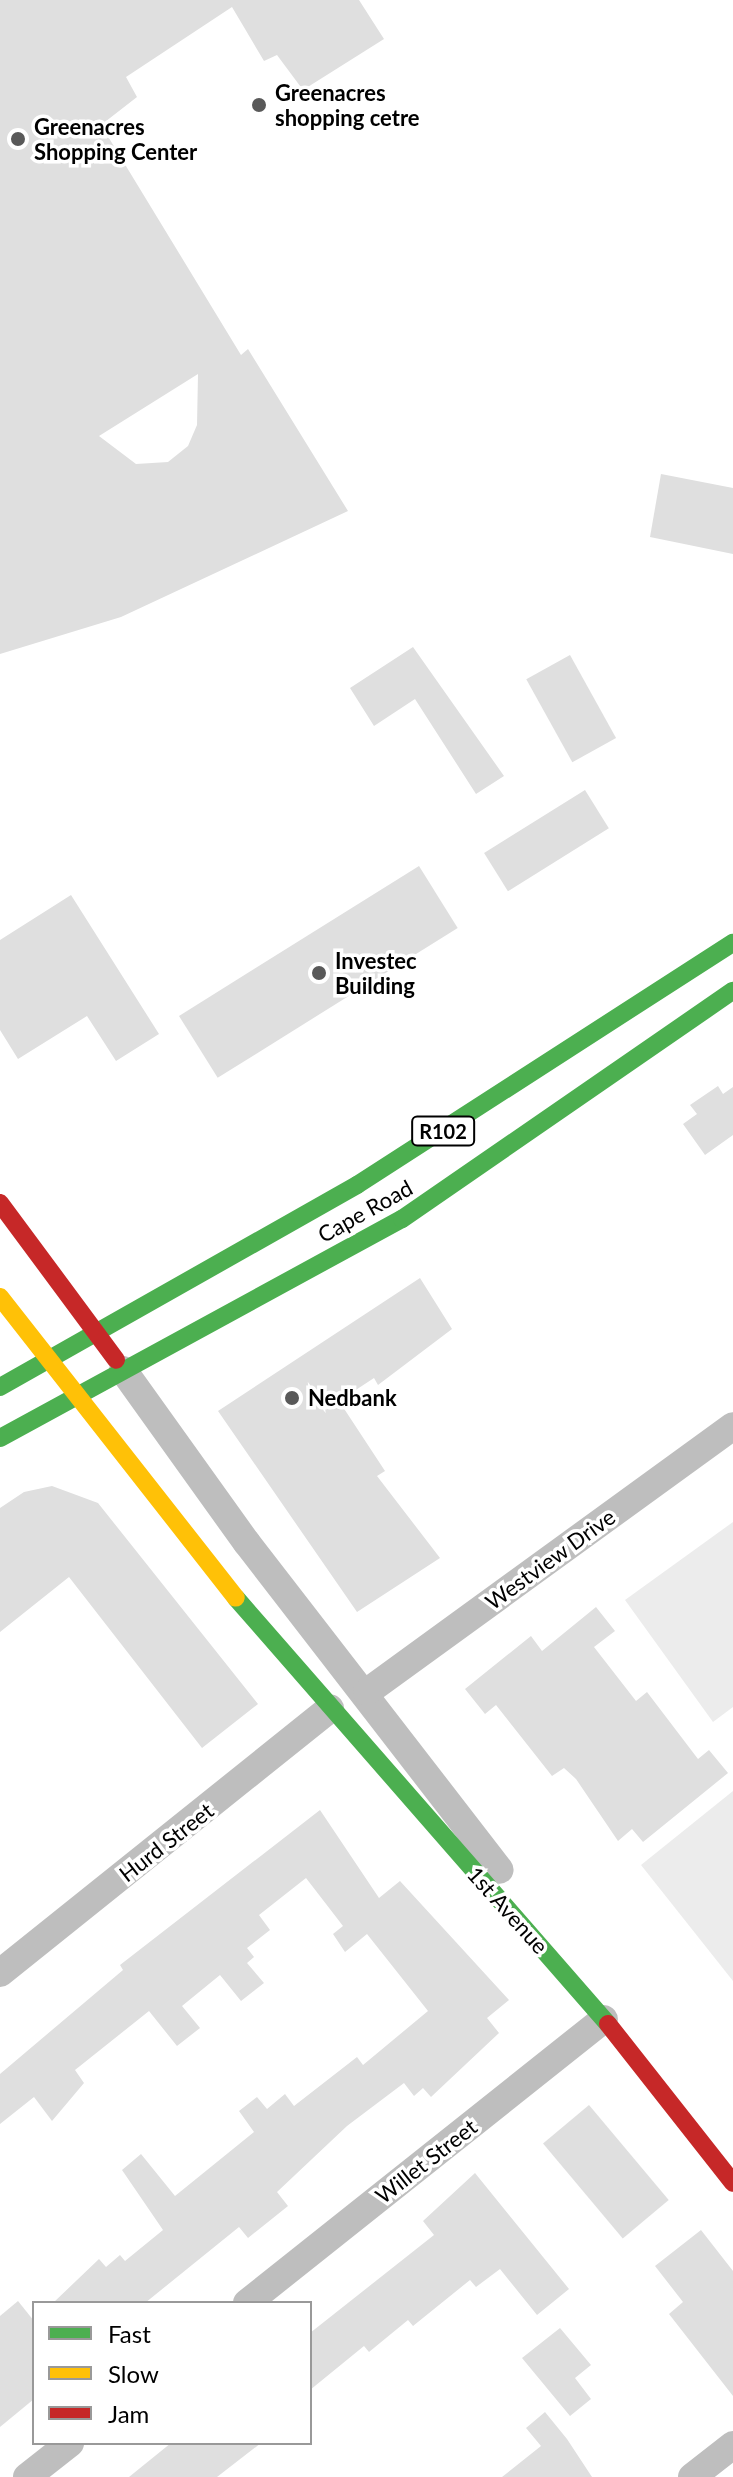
<!DOCTYPE html>
<style>
body{margin:0}
#map{position:relative;width:733px;height:2477px;overflow:hidden;background:#fff;font-family:Lato,sans-serif}
div>[style]{position:absolute}
[style*='--x']{left:calc(var(--x)*1px);top:calc(var(--y)*1px);width:calc(var(--w)*1px);rotate:calc(var(--a)*1deg)}
.green>*{inset:0;background:#ececec}
.building>*{inset:0;background:#dfdfdf;transform-origin:0 0}
.street>*{height:28px;margin:-14px;padding:0 14px;transform-origin:14px;border-radius:14px;background:#bebebe}
.fast>*{height:18px;margin:-9px;padding:0 9px;transform-origin:9px;border-radius:9px;background:#4caf50}
.slow>*{height:18px;margin:-9px;padding:0 9px;transform-origin:9px;border-radius:9px;background:#ffc107}
.jam>*{height:18px;margin:-9px;padding:0 9px;transform-origin:9px;border-radius:9px;background:#c62828}
.dots>*{width:22px;height:22px;translate:-50% -50%;box-sizing:border-box;border:4px solid #fff;border-radius:50%}
span{translate:-50% -50%;white-space:nowrap;text-align:center;line-height:1.15;-webkit-text-stroke:7px #fff;paint-order:stroke}
.shield-label span{padding:2px 6px;background:#fff;border:2px solid;border-radius:6px;-webkit-text-stroke-width:0}
.shield-label{font-size:20px;color:#000;font-weight:700}
.poi-label{font-size:22px;color:#000;font-weight:700}
.left{translate:0 -50%;text-align:left}
.street-label{font-size:22px;color:#000}
.legend{position:absolute;left:32px;top:2301px;width:280px;height:144px;box-sizing:border-box;background:#fff;border:2px solid #999;margin:0;padding:10px 14px;list-style:none;font-size:24px;color:#000}
.legend li{display:flex;align-items:center;gap:16px;height:40px}
.legend b{width:40px;border:2px solid #999}
</style>
<div id="map">
<div class="green">
<div style="clip-path:polygon(733px 1522px,733px 1707px,713px 1722px,625px 1600px)"></div>
<div style="clip-path:polygon(733px 1791px,733px 1981px,641px 1865px)"></div>
</div>
<div class="building">
<div style="clip-path:polygon(evenodd,0 0,359px 0,384px 39px,303px 90px,277px 55px,264px 61px,232px 7px,126px 77px,137px 97px,101px 125px,241px 355px,248px 349px,348px 511px,121px 617px,0 654px,0 0,198px 374px,197px 425px,188px 446px,168px 462px,136px 464px,99px 436px,198px 374px)"></div>
<div style="clip-path:polygon(661px 474px,733px 488px,733px 554px,650px 537px)"></div>
<div style="clip-path:polygon(413px 647px,504px 776px,476px 794px,415px 699px,374px 726px,350px 688px)"></div>
<div style="left:570px;top:655px;width:95px;height:50px;rotate:61deg"></div>
<div style="left:585px;top:790px;width:45px;height:119px;rotate:58deg"></div>
<div style="left:419px;top:866px;width:73px;height:283px;rotate:58deg"></div>
<div style="clip-path:polygon(71px 895px,159px 1034px,116px 1061px,87px 1016px,18px 1059px,0 1030px,0 940px)"></div>
<div style="clip-path:polygon(718px 1086px,723px 1094px,733px 1087px,733px 1135px,705px 1155px,683px 1124px,697px 1114px,690px 1105px)"></div>
<div style="clip-path:polygon(420px 1278px,452px 1329px,378px 1385px,374px 1378px,339px 1401px,385px 1471px,377px 1476px,440px 1558px,357px 1612px,218px 1411px)"></div>
<div style="clip-path:polygon(52px 1486px,98px 1503px,258px 1704px,202px 1748px,69px 1577px,0 1632px,0 1508px,24px 1492px)"></div>
<div style="clip-path:polygon(596px 1607px,615px 1631px,594px 1647px,636px 1701px,647px 1692px,698px 1759px,709px 1750px,728px 1773px,643px 1842px,632px 1829px,618px 1841px,576px 1779px,564px 1768px,552px 1776px,496px 1705px,485px 1714px,465px 1689px,531px 1636px,542px 1651px)"></div>
<div style="clip-path:polygon(320px 1810px,379px 1898px,400px 1881px,509px 2000px,487px 2018px,499px 2033px,431px 2097px,423px 2088px,414px 2096px,404px 2083px,347px 2126px,277px 2192px,288px 2206px,248px 2238px,239px 2227px,145px 2303px,53px 2303px,99px 2259px,106px 2267px,120px 2255px,125px 2261px,163px 2230px,122px 2170px,141px 2154px,175px 2196px,254px 2132px,239px 2111px,257px 2097px,267px 2109px,285px 2094px,294px 2106px,357px 2057px,363px 2065px,428px 2011px,367px 1934px,345px 1952px,333px 1934px,343px 1926px,306px 1878px,259px 1915px,270px 1930px,247px 1948px,254px 1957px,247px 1963px,264px 1983px,241px 2001px,220px 1975px,182px 2006px,200px 2028px,177px 2046px,149px 2011px,75px 2070px,84px 2083px,52px 2121px,34px 2097px,0 2124px,0 2074px,123px 1970px,120px 1965px)"></div>
<div style="left:589px;top:2105px;width:124px;height:60px;rotate:50deg"></div>
<div style="clip-path:polygon(475px 2173px,569px 2289px,537px 2315px,500px 2269px,476px 2287px,470px 2280px,413px 2326px,408px 2320px,369px 2352px,364px 2346px,310px 2390px,310px 2333px,434px 2235px,423px 2221px)"></div>
<div style="clip-path:polygon(701px 2230px,733px 2271px,733px 2396px,669px 2314px,683px 2302px,655px 2266px)"></div>
<div style="clip-path:polygon(18px 2301px,34px 2321px,34px 2399px,0 2427px,0 2316px)"></div>
<div style="clip-path:polygon(560px 2328px,591px 2365px,575px 2378px,591px 2399px,570px 2416px,522px 2358px)"></div>
<div style="clip-path:polygon(545px 2412px,567px 2439px,592px 2477px,502px 2477px,541px 2446px,526px 2428px)"></div>
<div style="clip-path:polygon(171px 2443px,261px 2443px,217px 2477px,129px 2477px)"></div>
</div>
<div class="street">
<div style="--x:123;--y:1370;--w:213;--a:54.4"></div>
<div style="--x:247;--y:1543;--w:413;--a:52.3"></div>
<div style="--x:367;--y:1692;--w:452;--a:-36"></div>
<div style="--x:0;--y:1973;--w:423;--a:-38.7"></div>
<div style="--x:247;--y:2303;--w:456;--a:-38.5"></div>
<div style="--x:27;--y:2477;--w:55;--a:-38.3"></div>
<div style="--x:692;--y:2477;--w:52;--a:-38"></div>
</div>
<div class="fast">
<div style="--x:0;--y:1387;--w:410;--a:-29.5"></div>
<div style="--x:357;--y:1185;--w:447;--a:-32.8"></div>
<div style="--x:0;--y:1438;--w:458;--a:-28.6"></div>
<div style="--x:402;--y:1219;--w:402;--a:-34.6"></div>
<div style="--x:236;--y:1598;--w:566;--a:48.87"></div>
</div>
<div class="slow">
<div style="--x:0;--y:1297;--w:382;--a:51.9"></div>
</div>
<div class="jam">
<div style="--x:0;--y:1203;--w:195;--a:53.5"></div>
<div style="--x:608;--y:2024;--w:202;--a:51.8"></div>
</div>
<div class="dots">
<div style="left:259px;top:105px;background:#595959"></div>
<div style="left:18px;top:139px;background:#595959"></div>
<div style="left:319px;top:973px;background:#595959"></div>
<div style="left:292px;top:1398px;background:#595959"></div>
</div>
<div class="shield-label">
<span style="left:443px;top:1131px">R102</span>
</div>
<div class="poi-label">
<span class="left" style="left:275px;top:105px">Greenacres<br>shopping cetre</span>
<span class="left" style="left:34px;top:139px">Greenacres<br>Shopping Center</span>
<span class="left" style="left:335px;top:973px">Investec<br>Building</span>
<span class="left" style="left:308px;top:1398px">Nedbank</span>
</div>
<div class="street-label">
<span style="left:365px;top:1211px;rotate:-29deg">Cape Road</span>
<span style="left:550px;top:1559px;rotate:-36deg">Westview Drive</span>
<span style="left:166px;top:1842px;rotate:-38deg">Hurd Street</span>
<span style="left:508px;top:1910px;rotate:48deg">1st Avenue</span>
<span style="left:426px;top:2161px;rotate:-38deg">Willet Street</span>
</div>
<ul class="legend">
<li><b style="height:10px;background:#4caf50"></b>Fast</li>
<li><b style="height:10px;background:#ffc107"></b>Slow</li>
<li><b style="height:10px;background:#c62828"></b>Jam</li>
</ul>
</div>
